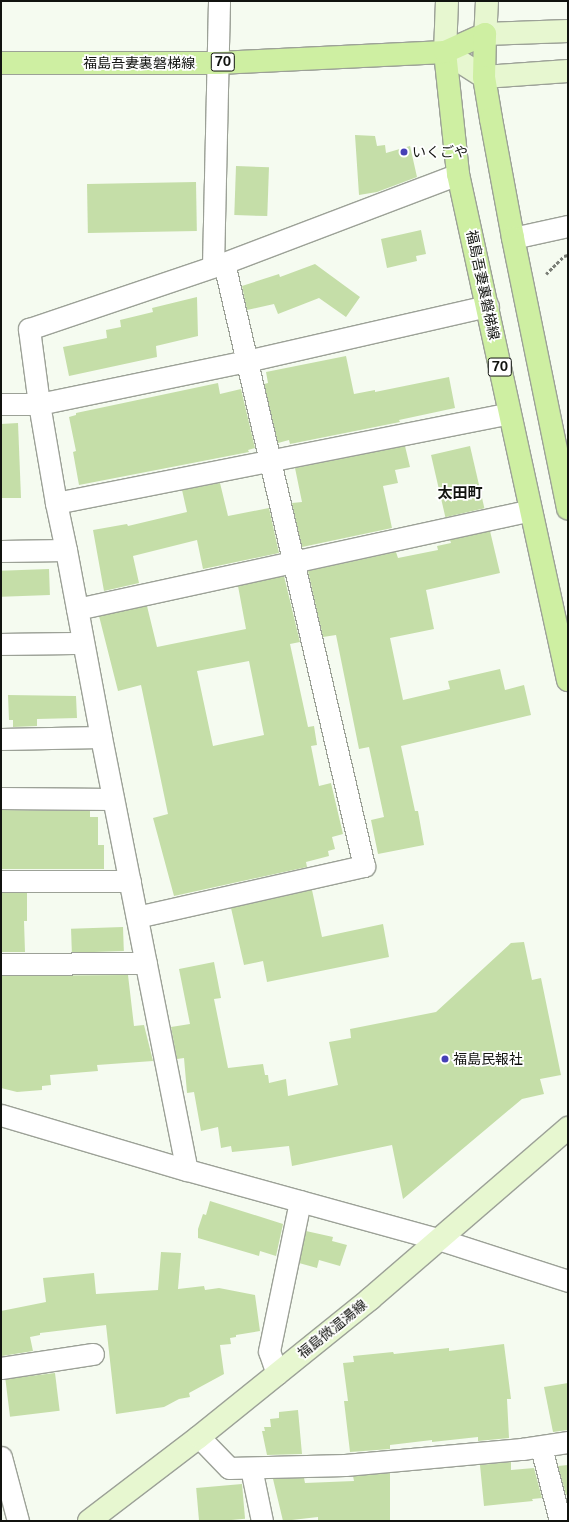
<!DOCTYPE html>
<meta charset="utf-8">
<style>
body{margin:0}
#map{position:relative;width:569px;height:1522px;overflow:hidden;background:#f5fbf0;font-family:"Public Sans","Noto Sans JP",sans-serif}
div>[style]{position:absolute}
[style*='--x']{left:calc(var(--x)*1px);top:calc(var(--y)*1px);width:calc(var(--w)*1px);rotate:calc(var(--a)*1deg)}
.building>*{inset:0;background:#c5dea8;transform-origin:0 0}
.path>*{height:2.5px;margin-top:-1.25px;transform-origin:0;background:repeating-linear-gradient(90deg,#7a7e76 0 3px,transparent 0 5px)}
.roads{filter:drop-shadow(1px 0 #9ca197) drop-shadow(-1px 0 #9ca197) drop-shadow(0 1px #9ca197) drop-shadow(0 -1px #9ca197)}
.street>*{height:21px;margin:-10.5px;padding:0 10.5px;transform-origin:10.5px;border-radius:10.5px;background:#fff}
.secondary>*{height:22px;margin:-11px;padding:0 11px;transform-origin:11px;border-radius:11px;background:#e7f7d0}
.primary>*{height:22px;margin:-11px;padding:0 11px;transform-origin:11px;border-radius:11px;background:#ceefa2}
.dots>*{width:11px;height:11px;translate:-50% -50%;box-sizing:border-box;border:2px solid #fff;border-radius:50%}
span{translate:-50% -50%;white-space:nowrap;text-align:center;line-height:1.15;-webkit-text-stroke:3.5px #fff;paint-order:stroke}
.shield-label span{padding:1px 3px;background:#fff;border:1px solid;border-radius:3px;-webkit-text-stroke-width:0}
.shield-label{font-size:13px;color:#11130f;font-weight:700}
.street-label{font-size:14px;color:#11130f}
.poi-label{font-size:14px;color:#11130f}
.left{translate:0 -50%;text-align:left}
.neighbourhood-label{font-size:15px;color:#11130f;font-weight:700}
.frame{position:absolute;inset:0;border:2px solid #11130f;pointer-events:none}
</style>
<div id="map">
<div class="building">
<div style="clip-path:polygon(355px 135px,375px 136px,377px 146px,385px 145px,386px 153px,410px 146px,417px 177px,377px 192px,359px 195px)"></div>
<div style="left:236px;top:166px;width:33px;height:49px;rotate:2deg"></div>
<div style="left:196px;top:182px;width:49px;height:109px;rotate:89deg"></div>
<div style="clip-path:polygon(421px 230px,426px 254px,416px 256px,417px 261px,387px 268px,381px 239px)"></div>
<div style="clip-path:polygon(315px 264px,360px 297px,346px 317px,319px 298px,278px 314px,274px 304px,247px 310px,242px 286px,279px 274px,280px 277px)"></div>
<div style="clip-path:polygon(197px 297px,198px 336px,156px 346px,157px 357px,69px 376px,63px 347px,107px 338px,106px 330px,121px 327px,120px 320px,153px 312px,152px 308px)"></div>
<div style="clip-path:polygon(346px 356px,354px 394px,375px 390px,375px 392px,449px 377px,455px 408px,399px 420px,400px 422px,290px 444px,289px 440px,278px 443px,264px 384px,268px 383px,266px 372px)"></div>
<div style="clip-path:polygon(218px 383px,220px 394px,241px 389px,255px 448px,248px 450px,249px 452px,79px 485px,73px 452px,76px 451px,69px 417px,76px 415px,76px 413px)"></div>
<div style="clip-path:polygon(18px 423px,21px 498px,1px 498px,1px 424px)"></div>
<div style="clip-path:polygon(405px 446px,410px 467px,395px 470px,398px 483px,383px 486px,392px 528px,302px 547px,292px 503px,302px 502px,295px 468px)"></div>
<div style="left:470px;top:446px;width:64px;height:40px;rotate:77deg"></div>
<div style="clip-path:polygon(220px 483px,228px 516px,269px 508px,279px 553px,203px 569px,197px 540px,133px 556px,139px 583px,104px 591px,93px 530px,127px 524px,128px 526px,187px 512px,182px 490px)"></div>
<div style="clip-path:polygon(490px 531px,500px 573px,426px 590px,434px 629px,390px 638px,403px 700px,450px 689px,448px 681px,500px 669px,505px 690px,524px 685px,531px 715px,401px 746px,415px 811px,418px 811px,424px 845px,378px 854px,371px 820px,384px 817px,369px 747px,359px 749px,336px 635px,323px 637px,308px 571px,396px 552px,398px 558px,438px 550px,437px 546px,451px 543px,450px 540px)"></div>
<div style="left:49px;top:569px;width:26px;height:48px;rotate:88deg"></div>
<div style="clip-path:polygon(evenodd,284px 576px,300px 642px,290px 644px,308px 727px,314px 726px,317px 745px,311px 746px,319px 786px,331px 783px,343px 834px,332px 837px,335px 849px,328px 851px,329px 856px,306px 862px,307px 867px,174px 896px,153px 818px,168px 814px,141px 685px,118px 691px,99px 616px,147px 606px,157px 647px,246px 629px,238px 586px,284px 576px,249px 661px,264px 735px,213px 746px,197px 671px,249px 661px)"></div>
<div style="clip-path:polygon(8px 695px,76px 696px,77px 718px,37px 719px,37px 726px,13px 727px,13px 720px,9px 720px)"></div>
<div style="clip-path:polygon(1px 810px,90px 811px,90px 817px,98px 817px,98px 845px,104px 845px,104px 869px,1px 869px)"></div>
<div style="clip-path:polygon(312px 890px,322px 937px,383px 924px,389px 957px,267px 982px,263px 961px,244px 965px,231px 908px)"></div>
<div style="clip-path:polygon(1px 893px,27px 893px,27px 921px,24px 921px,25px 952px,1px 952px)"></div>
<div style="left:123px;top:927px;width:24px;height:52px;rotate:88deg"></div>
<div style="clip-path:polygon(524px 942px,532px 980px,541px 978px,561px 1075px,540px 1079px,544px 1094px,522px 1099px,403px 1199px,392px 1145px,292px 1166px,289px 1146px,232px 1152px,231px 1146px,221px 1148px,218px 1127px,201px 1131px,194px 1092px,187px 1093px,184px 1058px,177px 1059px,171px 1027px,190px 1024px,179px 969px,214px 962px,221px 998px,214px 999px,228px 1068px,263px 1064px,265px 1075px,268px 1075px,269px 1083px,286px 1079px,288px 1096px,338px 1085px,329px 1042px,351px 1038px,350px 1029px,436px 1012px,511px 943px)"></div>
<div style="clip-path:polygon(128px 975px,134px 1026px,144px 1025px,153px 1061px,97px 1065px,98px 1071px,50px 1075px,51px 1085px,42px 1086px,42px 1090px,17px 1092px,1px 1088px,1px 976px)"></div>
<div style="clip-path:polygon(210px 1201px,283px 1224px,276px 1256px,260px 1251px,259px 1256px,198px 1238px,198px 1229px,203px 1214px,206px 1215px)"></div>
<div style="clip-path:polygon(306px 1231px,333px 1237px,332px 1241px,347px 1245px,340px 1266px,319px 1260px,317px 1268px,299px 1263px)"></div>
<div style="clip-path:polygon(161px 1252px,181px 1253px,178px 1289px,204px 1286px,205px 1290px,219px 1288px,255px 1295px,260px 1331px,236px 1335px,236px 1337px,230px 1338px,231px 1344px,220px 1345px,224px 1374px,189px 1393px,190px 1397px,179px 1399px,164px 1407px,116px 1414px,106px 1325px,40px 1333px,40px 1335px,30px 1337px,33px 1351px,2px 1356px,1px 1311px,46px 1302px,43px 1278px,94px 1273px,96px 1294px,158px 1290px)"></div>
<div style="clip-path:polygon(504px 1344px,511px 1399px,507px 1399px,509px 1438px,478px 1441px,478px 1437px,432px 1442px,432px 1440px,390px 1445px,390px 1449px,350px 1452px,344px 1401px,348px 1401px,343px 1363px,354px 1362px,353px 1356px,393px 1352px,394px 1354px,449px 1348px,449px 1351px)"></div>
<div style="left:55px;top:1373px;width:38px;height:50px;rotate:83deg"></div>
<div style="clip-path:polygon(568px 1383px,568px 1430px,553px 1432px,544px 1387px)"></div>
<div style="clip-path:polygon(298px 1410px,302px 1454px,267px 1455px,262px 1431px,265px 1431px,264px 1427px,271px 1427px,270px 1419px,279px 1418px,279px 1412px)"></div>
<div style="clip-path:polygon(511px 1462px,511px 1470px,534px 1468px,542px 1498px,532px 1499px,533px 1501px,484px 1506px,480px 1465px)"></div>
<div style="clip-path:polygon(568px 1465px,568px 1494px,566px 1495px,558px 1466px)"></div>
<div style="clip-path:polygon(390px 1473px,390px 1521px,318px 1521px,318px 1517px,283px 1521px,273px 1479px,304px 1478px,305px 1483px,354px 1481px,353px 1476px)"></div>
<div style="left:242px;top:1484px;width:35px;height:46px;rotate:85deg"></div>
</div>
<div class="path">
<div style="--x:546;--y:274;--w:25;--a:-45"></div>
<div style="--x:564;--y:256;--w:4;--a:-14"></div>
</div>
<div class="roads">
<div class="street">
<div style="--x:513;--y:238;--w:56;--a:-12.3"></div>
<div style="--x:213;--y:266;--w:265;--a:-88.7"></div>
<div style="--x:1;--y:404;--w:38;--a:0"></div>
<div style="--x:39;--y:404;--w:212;--a:-11.7"></div>
<div style="--x:247;--y:361;--w:247;--a:-12.9"></div>
<div style="--x:56;--y:503;--w:462;--a:-11.2"></div>
<div style="--x:1;--y:551;--w:65;--a:-0.9"></div>
<div style="--x:77;--y:609;--w:464;--a:-12.3"></div>
<div style="--x:1;--y:644;--w:82;--a:-0.7"></div>
<div style="--x:101;--y:737;--w:190;--a:-100.6"></div>
<div style="--x:66;--y:550;--w:48;--a:-102"></div>
<div style="--x:56;--y:503;--w:100;--a:-99.7"></div>
<div style="--x:39;--y:404;--w:76;--a:-97.6"></div>
<div style="--x:29;--y:329;--w:206;--a:-18.7"></div>
<div style="--x:224;--y:263;--w:250;--a:-20.8"></div>
<div style="--x:1;--y:739;--w:100;--a:-1.1"></div>
<div style="--x:101;--y:737;--w:441;--a:78.8"></div>
<div style="--x:1;--y:798;--w:112;--a:0.5"></div>
<div style="--x:1;--y:881;--w:129;--a:0"></div>
<div style="--x:137;--y:917;--w:233;--a:-12.7"></div>
<div style="--x:364;--y:866;--w:619;--a:-103.07"></div>
<div style="--x:1;--y:964;--w:145;--a:-0.4"></div>
<div style="--x:1;--y:1115;--w:194;--a:16.5"></div>
<div style="--x:187;--y:1170;--w:260;--a:15.4"></div>
<div style="--x:438;--y:1239;--w:137;--a:17.9"></div>
<div style="--x:1;--y:1368;--w:93;--a:-8.7"></div>
<div style="--x:277;--y:1374;--w:24;--a:-109"></div>
<div style="--x:269;--y:1351;--w:153;--a:-78.3"></div>
<div style="--x:199;--y:1437;--w:43;--a:45.9"></div>
<div style="--x:229;--y:1468;--w:116;--a:-1.5"></div>
<div style="--x:345;--y:1465;--w:178;--a:-5.2"></div>
<div style="--x:522;--y:1449;--w:47;--a:-8.7"></div>
<div style="--x:541;--y:1447;--w:76;--a:75.6"></div>
<div style="--x:1;--y:1457;--w:66;--a:75.1"></div>
<div style="--x:251;--y:1468;--w:54;--a:78.3"></div>
</div>
<div class="secondary">
<div style="--x:447;--y:1;--w:51;--a:92.2"></div>
<div style="--x:445;--y:52;--w:46;--a:32.7"></div>
<div style="--x:484;--y:77;--w:84;--a:-4.1"></div>
<div style="--x:487;--y:1;--w:33;--a:93"></div>
<div style="--x:485;--y:34;--w:83;--a:-2.1"></div>
<div style="--x:89;--y:1521;--w:138;--a:-37.4"></div>
<div style="--x:199;--y:1437;--w:220;--a:-38.9"></div>
<div style="--x:370;--y:1299;--w:262;--a:-40.8"></div>
</div>
<div class="primary">
<div style="--x:445;--y:52;--w:123;--a:83.9"></div>
<div style="--x:458;--y:174;--w:518;--a:77.74"></div>
<div style="--x:1;--y:63;--w:217;--a:0"></div>
<div style="--x:218;--y:63;--w:227;--a:-2.8"></div>
<div style="--x:445;--y:52;--w:44;--a:-24.2"></div>
<div style="--x:485;--y:34;--w:43;--a:91.3"></div>
<div style="--x:484;--y:77;--w:43;--a:80.5"></div>
<div style="--x:491;--y:119;--w:121;--a:79.5"></div>
<div style="--x:513;--y:238;--w:276;--a:78.5"></div>
</div>
</div>
<div class="dots">
<div style="left:404px;top:152px;background:#4640b6"></div>
<div style="left:445px;top:1059px;background:#4640b6"></div>
</div>
<div class="shield-label">
<span style="left:223px;top:62px">70</span>
<span style="left:500px;top:367px">70</span>
</div>
<div class="street-label">
<span style="left:139px;top:63px">福島吾妻裏磐梯線</span>
<span style="left:483px;top:285px;rotate:78deg">福島吾妻裏磐梯線</span>
<span style="left:332px;top:1329px;rotate:-39deg">福島微温湯線</span>
</div>
<div class="poi-label">
<span class="left" style="left:412px;top:152px">いくごや</span>
<span class="left" style="left:453px;top:1059px">福島民報社</span>
</div>
<div class="neighbourhood-label">
<span style="left:460px;top:493px">太田町</span>
</div>
<div class="frame"></div>
</div>
